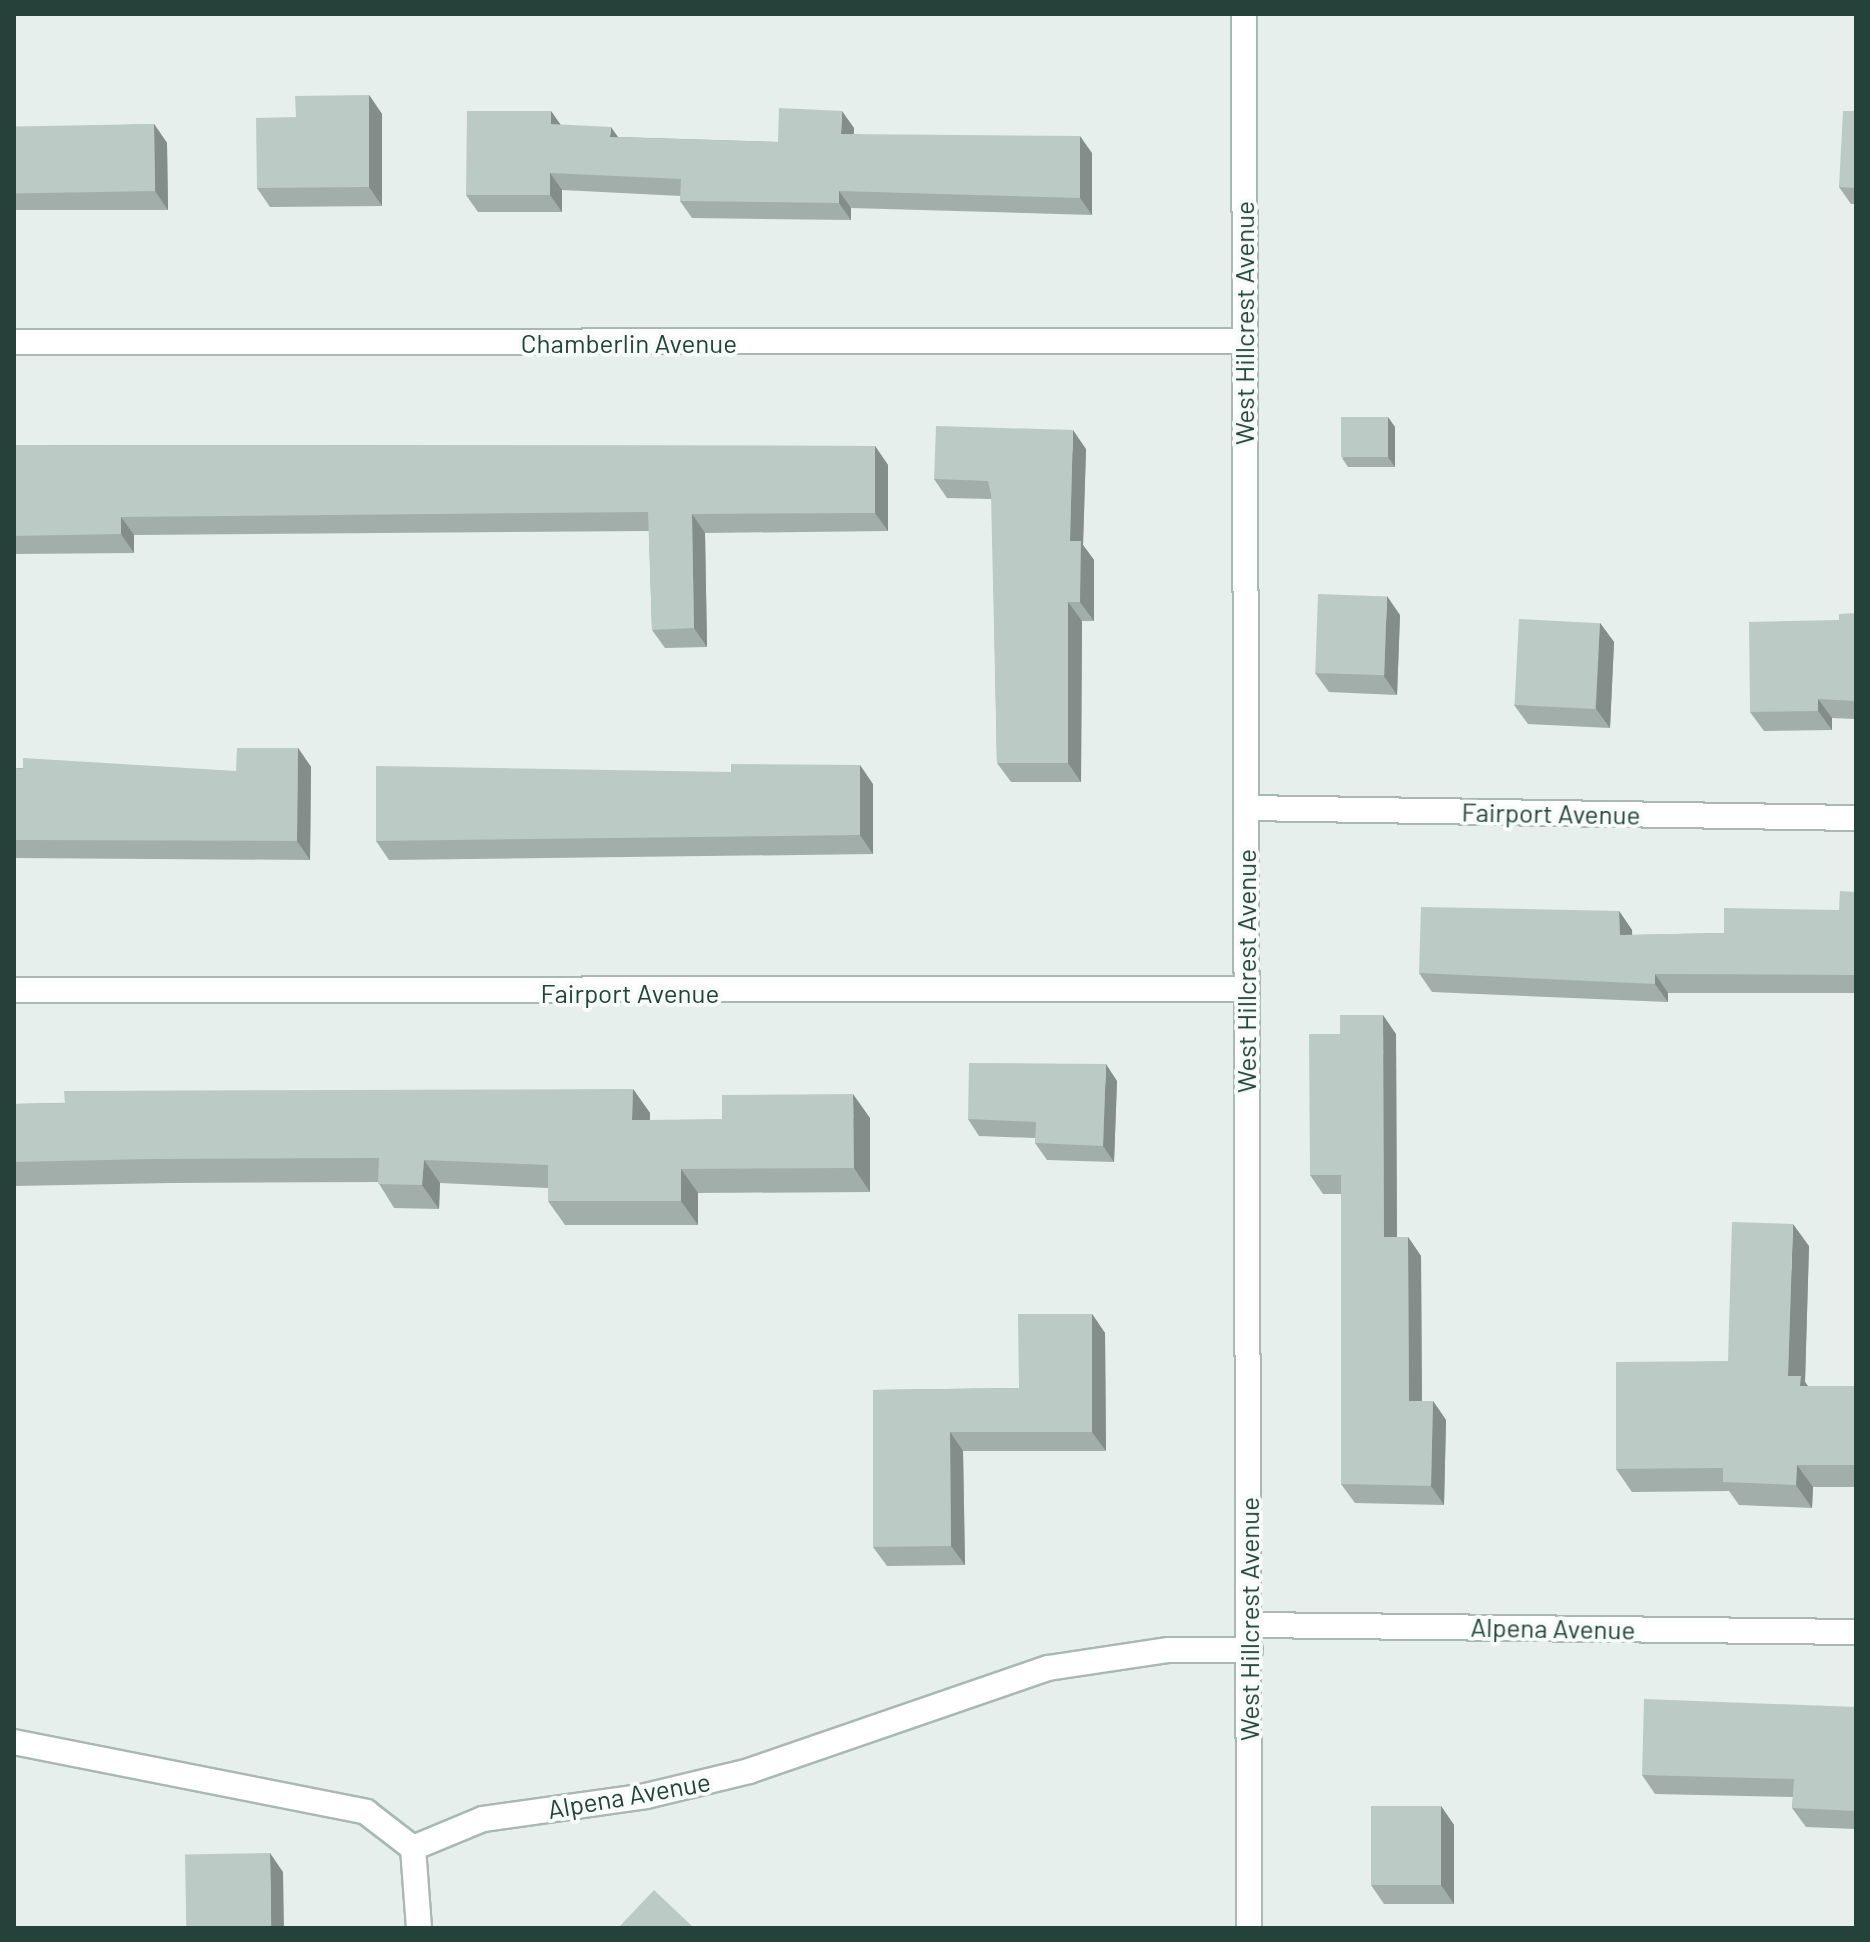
<!DOCTYPE html>
<style>
body{margin:0}
#map{position:relative;width:1870px;height:1942px;overflow:hidden;background:#e6efeb;font-family:Barlow,sans-serif}
div>[style]{position:absolute}
[style*='--x']{left:calc(var(--x)*1px);top:calc(var(--y)*1px);width:calc(var(--w)*1px);rotate:calc(var(--a)*1deg)}
.roads{filter:drop-shadow(2px 0 #a8b8b2) drop-shadow(-2px 0 #a8b8b2) drop-shadow(0 2px #a8b8b2) drop-shadow(0 -2px #a8b8b2)}
.minor>*{height:24px;margin:-12px;padding:0 12px;transform-origin:12px;border-radius:12px;background:#fff}
.tertiary>*{height:24px;margin:-12px;padding:0 12px;transform-origin:12px;border-radius:12px;background:#fff}
.wall>*{inset:0;background:#a1aea9}
.shaded-wall>*{inset:0;background:#838d89}
.building>*{inset:0;background:#bbcac4;transform-origin:0 0}
span{translate:-50% -50%;white-space:nowrap;text-align:center;line-height:1.15;-webkit-text-stroke:8px #f7fbf9;paint-order:stroke}
.street-label{font-size:26px;color:#24423a}
.frame{position:absolute;inset:0;border:16px solid #24423a;pointer-events:none}
</style>
<div id="map">
<div class="roads">
<div class="minor">
<div style="--x:14;--y:342;--w:1230;--a:-0.05"></div>
<div style="--x:1246;--y:808;--w:610;--a:0.94"></div>
<div style="--x:14;--y:990;--w:1232;--a:-0.05"></div>
<div style="--x:1250;--y:1625;--w:606;--a:0.66"></div>
<div style="--x:14;--y:1742;--w:359;--a:11.2"></div>
<div style="--x:366;--y:1812;--w:59;--a:37.5"></div>
<div style="--x:413;--y:1848;--w:80;--a:85.7"></div>
<div style="--x:413;--y:1848;--w:76;--a:-22.5"></div>
<div style="--x:483;--y:1819;--w:165;--a:-8"></div>
<div style="--x:646;--y:1796;--w:106;--a:-13.6"></div>
<div style="--x:749;--y:1771;--w:316;--a:-19"></div>
<div style="--x:1048;--y:1668;--w:122;--a:-8.5"></div>
<div style="--x:1169;--y:1650;--w:81;--a:0"></div>
</div>
<div class="tertiary">
<div style="--x:1244;--y:14;--w:1914;--a:89.85"></div>
</div>
</div>
<div class="wall">
<div style="clip-path:polygon(369px 95px,382px 114px,382px 206px,270px 207px,257px 188px,296px 117px)"></div>
<div style="clip-path:polygon(551px 111px,560px 125px,618px 137px,778px 142px,854px 128px,854px 134px,1092px 153px,1092px 215px,851px 208px,851px 220px,692px 218px,680px 201px,681px 196px,562px 190px,562px 212px,478px 212px,466px 195px)"></div>
<div style="clip-path:polygon(1856px 111px,1856px 204px,1851px 204px,1839px 187px)"></div>
<div style="clip-path:polygon(154px 124px,167px 143px,168px 210px,14px 210px,14px 128px)"></div>
<div style="clip-path:polygon(1395px 427px,1395px 467px,1348px 467px,1342px 458px)"></div>
<div style="clip-path:polygon(14px 445px,875px 446px,888px 465px,888px 531px,705px 533px,707px 647px,665px 648px,652px 630px,649px 531px,134px 535px,134px 553px,14px 554px)"></div>
<div style="clip-path:polygon(1086px 449px,1083px 545px,1094px 560px,1094px 621px,1082px 621px,1081px 782px,1011px 782px,997px 763px,992px 499px,947px 498px,934px 479px)"></div>
<div style="clip-path:polygon(1856px 613px,1856px 719px,1832px 718px,1832px 730px,1764px 731px,1750px 712px,1839px 620px)"></div>
<div style="clip-path:polygon(1400px 615px,1397px 695px,1329px 692px,1315px 673px)"></div>
<div style="clip-path:polygon(1600px 623px,1614px 642px,1610px 728px,1528px 724px,1514px 705px)"></div>
<div style="clip-path:polygon(298px 748px,311px 767px,310px 860px,14px 858px,14px 768px,236px 771px)"></div>
<div style="clip-path:polygon(873px 784px,873px 854px,389px 860px,376px 841px)"></div>
<div style="clip-path:polygon(1856px 892px,1856px 993px,1668px 993px,1668px 1002px,1432px 992px,1419px 973px,1619px 911px,1632px 930px,1632px 935px,1724px 933px,1839px 910px)"></div>
<div style="clip-path:polygon(1396px 1034px,1397px 1237px,1408px 1237px,1421px 1256px,1422px 1401px,1433px 1401px,1446px 1420px,1444px 1505px,1355px 1503px,1341px 1484px,1341px 1194px,1323px 1194px,1310px 1175px)"></div>
<div style="clip-path:polygon(1117px 1081px,1114px 1162px,1047px 1160px,1035px 1143px,1035px 1138px,979px 1136px,968px 1119px)"></div>
<div style="clip-path:polygon(633px 1089px,650px 1113px,650px 1120px,870px 1118px,870px 1192px,698px 1193px,698px 1225px,565px 1225px,548px 1201px,548px 1188px,440px 1183px,439px 1209px,394px 1208px,378px 1182px,170px 1183px,14px 1186px,14px 1104px)"></div>
<div style="clip-path:polygon(1809px 1246px,1805px 1382px,1808px 1386px,1856px 1386px,1856px 1487px,1813px 1487px,1812px 1508px,1739px 1505px,1729px 1491px,1632px 1492px,1616px 1469px,1728px 1361px)"></div>
<div style="clip-path:polygon(1092px 1314px,1105px 1333px,1106px 1451px,963px 1451px,965px 1565px,887px 1566px,873px 1547px,873px 1390px,1019px 1388px)"></div>
<div style="clip-path:polygon(1856px 1707px,1856px 1829px,1806px 1827px,1792px 1808px,1793px 1797px,1655px 1794px,1642px 1775px)"></div>
<div style="clip-path:polygon(1441px 1806px,1454px 1825px,1454px 1904px,1384px 1904px,1371px 1885px)"></div>
</div>
<div class="shaded-wall">
<div style="clip-path:polygon(369px 95px,382px 114px,382px 206px,369px 187px)"></div>
<div style="clip-path:polygon(551px 111px,563px 128px,551px 124px)"></div>
<div style="clip-path:polygon(842px 111px,854px 128px,853px 151px,841px 134px)"></div>
<div style="clip-path:polygon(154px 124px,167px 143px,168px 210px,155px 191px)"></div>
<div style="clip-path:polygon(611px 127px,623px 144px,610px 137px)"></div>
<div style="clip-path:polygon(1080px 136px,1092px 153px,1092px 215px,1080px 198px)"></div>
<div style="clip-path:polygon(550px 173px,562px 190px,562px 212px,550px 195px)"></div>
<div style="clip-path:polygon(839px 191px,851px 208px,851px 220px,839px 203px)"></div>
<div style="clip-path:polygon(1388px 417px,1395px 427px,1395px 467px,1388px 457px)"></div>
<div style="clip-path:polygon(1073px 430px,1086px 449px,1083px 545px,1094px 560px,1094px 621px,1080px 602px,1070px 541px)"></div>
<div style="clip-path:polygon(875px 446px,888px 465px,888px 531px,875px 513px)"></div>
<div style="clip-path:polygon(692px 514px,705px 533px,707px 647px,694px 628px)"></div>
<div style="clip-path:polygon(121px 517px,134px 535px,134px 553px,121px 534px)"></div>
<div style="clip-path:polygon(1387px 596px,1400px 615px,1397px 695px,1384px 676px)"></div>
<div style="clip-path:polygon(1068px 602px,1082px 621px,1081px 782px,1068px 763px)"></div>
<div style="clip-path:polygon(1600px 623px,1614px 642px,1610px 728px,1596px 709px)"></div>
<div style="clip-path:polygon(1818px 699px,1832px 718px,1832px 730px,1818px 711px)"></div>
<div style="clip-path:polygon(298px 748px,311px 767px,310px 860px,297px 841px)"></div>
<div style="clip-path:polygon(860px 765px,873px 784px,873px 854px,860px 835px)"></div>
<div style="clip-path:polygon(1619px 911px,1632px 930px,1633px 954px,1620px 935px)"></div>
<div style="clip-path:polygon(1655px 974px,1668px 993px,1668px 1002px,1655px 984px)"></div>
<div style="clip-path:polygon(1383px 1015px,1396px 1034px,1397px 1256px,1384px 1237px)"></div>
<div style="clip-path:polygon(1106px 1064px,1117px 1081px,1114px 1162px,1103px 1146px)"></div>
<div style="clip-path:polygon(633px 1089px,650px 1113px,649px 1144px,632px 1120px)"></div>
<div style="clip-path:polygon(853px 1094px,870px 1118px,870px 1192px,854px 1168px)"></div>
<div style="clip-path:polygon(424px 1160px,440px 1183px,439px 1209px,422px 1185px)"></div>
<div style="clip-path:polygon(681px 1169px,698px 1193px,698px 1225px,681px 1201px)"></div>
<div style="clip-path:polygon(1793px 1224px,1809px 1246px,1805px 1382px,1817px 1399px,1788px 1376px)"></div>
<div style="clip-path:polygon(1408px 1237px,1421px 1256px,1422px 1420px,1409px 1401px)"></div>
<div style="clip-path:polygon(1092px 1314px,1105px 1333px,1106px 1451px,1092px 1432px)"></div>
<div style="clip-path:polygon(1433px 1401px,1446px 1420px,1444px 1505px,1431px 1486px)"></div>
<div style="clip-path:polygon(950px 1432px,963px 1451px,965px 1565px,951px 1546px)"></div>
<div style="clip-path:polygon(1797px 1465px,1813px 1487px,1812px 1508px,1796px 1485px)"></div>
<div style="clip-path:polygon(1441px 1806px,1454px 1825px,1454px 1904px,1441px 1885px)"></div>
<div style="clip-path:polygon(270px 1853px,283px 1872px,284px 1928px,271px 1928px)"></div>
</div>
<div class="building">
<div style="clip-path:polygon(369px 95px,369px 187px,257px 188px,256px 118px,296px 117px,295px 96px)"></div>
<div style="clip-path:polygon(779px 108px,842px 111px,841px 134px,1080px 136px,1080px 198px,839px 191px,839px 203px,680px 201px,681px 179px,550px 173px,550px 195px,466px 195px,467px 111px,551px 111px,551px 124px,611px 127px,610px 137px,778px 142px)"></div>
<div style="clip-path:polygon(1843px 111px,1856px 111px,1856px 188px,1839px 187px)"></div>
<div style="left:154px;top:124px;width:67px;height:140px;rotate:89deg"></div>
<div style="left:1388px;top:417px;width:40px;height:47px;rotate:90deg"></div>
<div style="clip-path:polygon(936px 426px,1073px 430px,1070px 541px,1081px 541px,1080px 602px,1068px 602px,1068px 763px,997px 763px,991px 494px,988px 481px,934px 479px)"></div>
<div style="clip-path:polygon(14px 445px,875px 446px,875px 513px,692px 514px,694px 628px,652px 630px,648px 512px,121px 517px,121px 534px,14px 536px)"></div>
<div style="left:1318px;top:594px;width:69px;height:79px;rotate:2deg"></div>
<div style="clip-path:polygon(1856px 613px,1856px 701px,1818px 699px,1818px 711px,1750px 712px,1749px 622px,1839px 620px,1839px 614px)"></div>
<div style="left:1519px;top:619px;width:81px;height:86px;rotate:3deg"></div>
<div style="clip-path:polygon(237px 748px,298px 748px,297px 841px,14px 840px,14px 768px,23px 769px,23px 758px,236px 771px)"></div>
<div style="clip-path:polygon(731px 764px,860px 765px,860px 835px,376px 841px,376px 766px,731px 772px)"></div>
<div style="clip-path:polygon(1840px 891px,1856px 892px,1856px 975px,1655px 974px,1655px 984px,1419px 973px,1421px 907px,1619px 911px,1620px 935px,1724px 933px,1724px 908px,1839px 910px)"></div>
<div style="clip-path:polygon(1340px 1015px,1383px 1015px,1384px 1237px,1408px 1237px,1409px 1401px,1433px 1401px,1431px 1486px,1341px 1484px,1341px 1175px,1310px 1175px,1309px 1034px,1340px 1034px)"></div>
<div style="clip-path:polygon(969px 1063px,1106px 1064px,1103px 1146px,1035px 1143px,1036px 1122px,968px 1119px)"></div>
<div style="clip-path:polygon(633px 1089px,632px 1120px,722px 1120px,722px 1095px,853px 1094px,854px 1168px,681px 1169px,681px 1201px,548px 1201px,548px 1165px,424px 1160px,422px 1185px,378px 1184px,379px 1158px,153px 1159px,14px 1162px,14px 1104px,65px 1103px,64px 1091px)"></div>
<div style="clip-path:polygon(1732px 1222px,1793px 1224px,1788px 1376px,1801px 1376px,1800px 1386px,1856px 1386px,1856px 1465px,1797px 1465px,1796px 1485px,1723px 1482px,1723px 1468px,1616px 1469px,1616px 1362px,1728px 1361px)"></div>
<div style="clip-path:polygon(1018px 1314px,1092px 1314px,1092px 1432px,950px 1432px,951px 1546px,873px 1547px,873px 1390px,1019px 1388px)"></div>
<div style="clip-path:polygon(1644px 1699px,1856px 1707px,1856px 1811px,1792px 1808px,1794px 1779px,1642px 1775px)"></div>
<div style="left:1371px;top:1806px;width:70px;height:79px"></div>
<div style="left:270px;top:1853px;width:75px;height:85px;rotate:89deg"></div>
<div style="clip-path:polygon(654px 1890px,694px 1928px,618px 1928px)"></div>
</div>
<div class="street-label">
<span style="left:1244px;top:323px;rotate:-90deg">West Hillcrest Avenue</span>
<span style="left:629px;top:343px">Chamberlin Avenue</span>
<span style="left:1551px;top:813px;rotate:1deg">Fairport Avenue</span>
<span style="left:1246px;top:971px;rotate:-90deg">West Hillcrest Avenue</span>
<span style="left:630px;top:993px">Fairport Avenue</span>
<span style="left:1249px;top:1619px;rotate:-90deg">West Hillcrest Avenue</span>
<span style="left:1553px;top:1628px;rotate:1deg">Alpena Avenue</span>
<span style="left:629px;top:1795px;rotate:-10deg">Alpena Avenue</span>
</div>
<div class="frame"></div>
</div>
